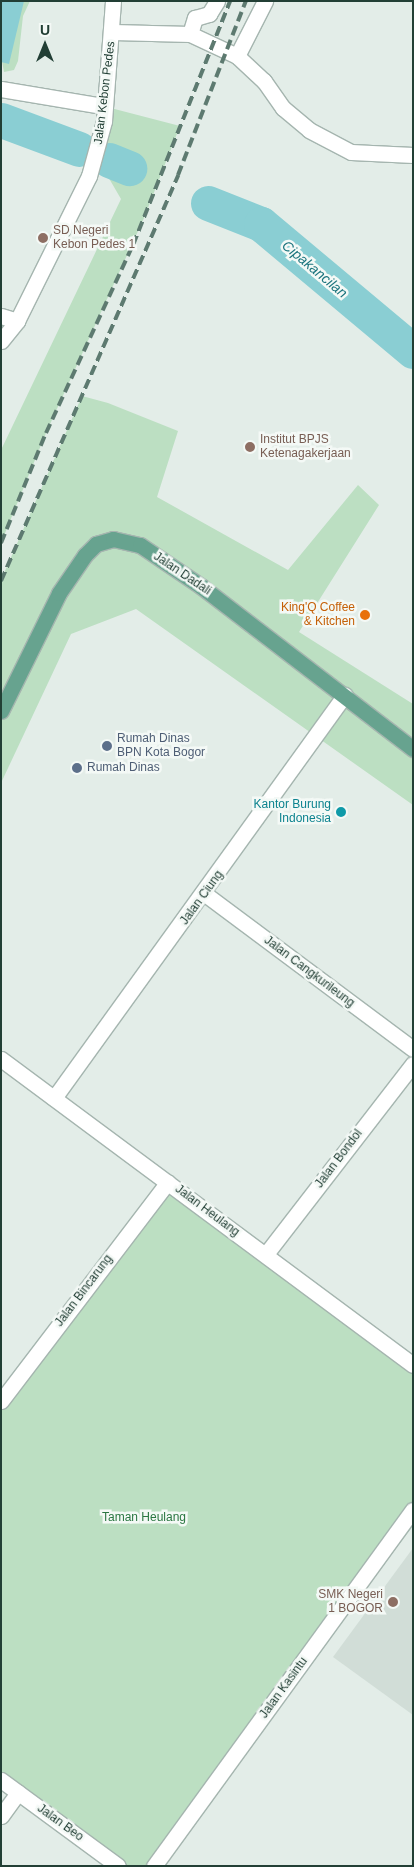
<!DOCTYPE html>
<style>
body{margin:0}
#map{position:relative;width:414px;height:1867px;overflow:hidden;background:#e3ede8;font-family:Helvetica,sans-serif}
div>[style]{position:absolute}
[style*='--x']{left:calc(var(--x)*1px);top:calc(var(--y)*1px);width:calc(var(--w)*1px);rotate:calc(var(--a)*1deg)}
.built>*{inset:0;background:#d1ddd7}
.green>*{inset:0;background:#bcdfc2}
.water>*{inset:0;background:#8aced3}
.river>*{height:35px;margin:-17.5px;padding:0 17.5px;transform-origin:17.5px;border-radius:17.5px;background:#8aced3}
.roads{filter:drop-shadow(1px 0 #a5b5af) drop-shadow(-1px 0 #a5b5af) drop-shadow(0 1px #a5b5af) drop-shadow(0 -1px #a5b5af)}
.street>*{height:15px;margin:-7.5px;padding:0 7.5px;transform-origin:7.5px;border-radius:7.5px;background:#fff}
.secondary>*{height:15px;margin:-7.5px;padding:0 7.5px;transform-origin:7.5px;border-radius:7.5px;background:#fff}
.primary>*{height:15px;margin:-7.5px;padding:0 7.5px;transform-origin:7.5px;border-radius:7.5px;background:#67a38f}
.rail>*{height:4px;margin-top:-2px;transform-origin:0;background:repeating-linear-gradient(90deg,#5d7a70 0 10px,transparent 0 15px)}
.dots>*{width:14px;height:14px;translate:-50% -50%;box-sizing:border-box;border:2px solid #f4f9f6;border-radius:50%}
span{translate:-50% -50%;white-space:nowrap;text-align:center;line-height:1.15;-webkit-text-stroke:5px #f4f9f6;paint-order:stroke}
.street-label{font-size:12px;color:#223f35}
.education-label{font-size:12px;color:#785e54}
.left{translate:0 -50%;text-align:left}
.right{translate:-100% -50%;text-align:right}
.food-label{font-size:12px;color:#c56008}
.service-label{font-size:12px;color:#4e5e75}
.culture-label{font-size:12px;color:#0d838f}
.park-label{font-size:12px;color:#2b7742}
.water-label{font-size:14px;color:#1b747d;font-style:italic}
.frame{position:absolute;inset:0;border:2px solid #223f35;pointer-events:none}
.north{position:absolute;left:20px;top:20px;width:50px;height:50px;-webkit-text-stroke:4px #f4f9f6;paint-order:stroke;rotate:0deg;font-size:14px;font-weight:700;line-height:20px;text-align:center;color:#223f35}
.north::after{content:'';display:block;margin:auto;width:18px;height:22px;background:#223f35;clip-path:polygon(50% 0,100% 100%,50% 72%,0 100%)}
</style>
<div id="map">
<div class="built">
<div style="clip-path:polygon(413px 1548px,413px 1715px,333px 1657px)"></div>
</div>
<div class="green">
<div style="clip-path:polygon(11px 1px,30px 1px,23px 16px,18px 61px,14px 70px,4px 72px,1px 56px)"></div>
<div style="clip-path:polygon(103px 106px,180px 126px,144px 218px,46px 433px,1px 543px,1px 450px,121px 199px,96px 156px)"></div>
<div style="clip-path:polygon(82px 396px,108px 403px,178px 431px,157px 497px,288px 570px,358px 485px,379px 505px,299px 632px,413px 704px,413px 805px,136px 609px,71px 634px,1px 783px,1px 580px)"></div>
<div style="clip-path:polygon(168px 1182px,413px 1363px,413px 1526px,155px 1866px,118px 1866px,1px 1781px,1px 1398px)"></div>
</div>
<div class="water">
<div style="clip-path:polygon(1px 1px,24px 1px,9px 64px,1px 62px)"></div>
</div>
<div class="river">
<div style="--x:1;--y:120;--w:83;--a:20.4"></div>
<div style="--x:109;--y:160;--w:22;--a:22"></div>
<div style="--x:208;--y:203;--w:57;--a:21.6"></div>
<div style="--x:261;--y:224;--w:198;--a:39.9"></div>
</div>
<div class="roads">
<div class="street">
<div style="--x:113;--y:32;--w:77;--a:1.5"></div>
<div style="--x:190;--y:34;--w:52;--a:25.1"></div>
<div style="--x:237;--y:56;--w:37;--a:43"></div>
<div style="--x:264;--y:81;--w:33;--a:55"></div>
<div style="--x:283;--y:108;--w:34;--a:40"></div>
<div style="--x:309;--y:130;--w:47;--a:27.6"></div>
<div style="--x:351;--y:152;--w:62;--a:2.8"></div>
<div style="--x:190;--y:34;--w:17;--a:-73"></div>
<div style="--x:195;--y:18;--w:15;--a:-16"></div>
<div style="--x:209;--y:14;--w:15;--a:-58"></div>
<div style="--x:237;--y:56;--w:62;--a:-63"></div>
<div style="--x:1;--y:316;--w:17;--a:17"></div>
<div style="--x:205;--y:894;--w:259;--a:36.7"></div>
<div style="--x:1;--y:1059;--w:513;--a:36.6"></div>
<div style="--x:54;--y:1098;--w:497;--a:-54.2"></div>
<div style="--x:266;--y:1254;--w:240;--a:-52.3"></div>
<div style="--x:1;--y:1401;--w:275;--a:-52.7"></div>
<div style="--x:1;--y:1780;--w:145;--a:36.3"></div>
<div style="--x:1;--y:1816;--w:29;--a:-54"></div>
<div style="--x:154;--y:1866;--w:440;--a:-54"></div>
</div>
<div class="secondary">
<div style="--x:1;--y:89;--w:103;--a:9.5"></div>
<div style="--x:1;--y:341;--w:26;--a:-51"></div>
<div style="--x:17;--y:321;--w:162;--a:-63.6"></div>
<div style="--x:89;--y:176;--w:57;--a:-74.7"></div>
<div style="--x:104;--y:121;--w:120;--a:-85.7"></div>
</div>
<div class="primary">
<div style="--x:1;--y:711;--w:131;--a:-63.8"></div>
<div style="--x:59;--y:593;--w:46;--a:-55.6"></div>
<div style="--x:85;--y:555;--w:16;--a:-45"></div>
<div style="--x:96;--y:544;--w:18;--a:-16"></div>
<div style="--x:113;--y:539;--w:28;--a:13"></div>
<div style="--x:140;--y:545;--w:75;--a:34.1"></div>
<div style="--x:202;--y:587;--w:266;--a:37.5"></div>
</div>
</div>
<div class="rail">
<div style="--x:1;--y:543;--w:119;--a:-67.8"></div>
<div style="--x:46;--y:433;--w:207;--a:-65.2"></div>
<div style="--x:133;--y:245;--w:263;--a:-68.3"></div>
<div style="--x:1;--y:581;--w:443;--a:-66.4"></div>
<div style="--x:178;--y:175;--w:187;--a:-68.7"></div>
</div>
<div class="dots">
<div style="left:43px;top:238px;background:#8d6e63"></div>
<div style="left:250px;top:447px;background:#8d6e63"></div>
<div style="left:365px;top:615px;background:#e8710a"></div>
<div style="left:107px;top:746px;background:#5c6f8a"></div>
<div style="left:77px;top:768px;background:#5c6f8a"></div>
<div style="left:341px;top:812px;background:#0f9aa8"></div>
<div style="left:393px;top:1602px;background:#8d6e63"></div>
</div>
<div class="street-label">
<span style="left:105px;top:93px;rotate:-83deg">Jalan Kebon Pedes</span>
<span style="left:182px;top:574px;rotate:34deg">Jalan Dadali</span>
<span style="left:202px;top:898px;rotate:-54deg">Jalan Ciung</span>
<span style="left:309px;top:972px;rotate:37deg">Jalan Cangkurileung</span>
<span style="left:339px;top:1159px;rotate:-53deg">Jalan Bondol</span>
<span style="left:207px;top:1211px;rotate:37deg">Jalan Heulang</span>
<span style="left:84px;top:1291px;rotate:-53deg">Jalan Bincarung</span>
<span style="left:284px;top:1688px;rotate:-54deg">Jalan Kasintu</span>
<span style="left:60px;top:1823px;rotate:36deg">Jalan Beo</span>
</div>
<div class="education-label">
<span class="left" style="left:53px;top:238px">SD Negeri<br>Kebon Pedes 1</span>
<span class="left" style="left:260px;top:447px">Institut BPJS<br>Ketenagakerjaan</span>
<span class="right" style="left:383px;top:1602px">SMK Negeri<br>1 BOGOR</span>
</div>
<div class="food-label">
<span class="right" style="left:355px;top:615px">King'Q Coffee<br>&amp; Kitchen</span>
</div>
<div class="service-label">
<span class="left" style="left:117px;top:746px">Rumah Dinas<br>BPN Kota Bogor</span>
<span class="left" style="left:87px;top:768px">Rumah Dinas</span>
</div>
<div class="culture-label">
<span class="right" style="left:331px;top:812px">Kantor Burung<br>Indonesia</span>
</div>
<div class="park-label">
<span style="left:144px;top:1518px">Taman Heulang</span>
</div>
<div class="water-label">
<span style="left:315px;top:269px;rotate:40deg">Cipakancilan</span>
</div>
<div class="frame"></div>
<div class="north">U</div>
</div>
